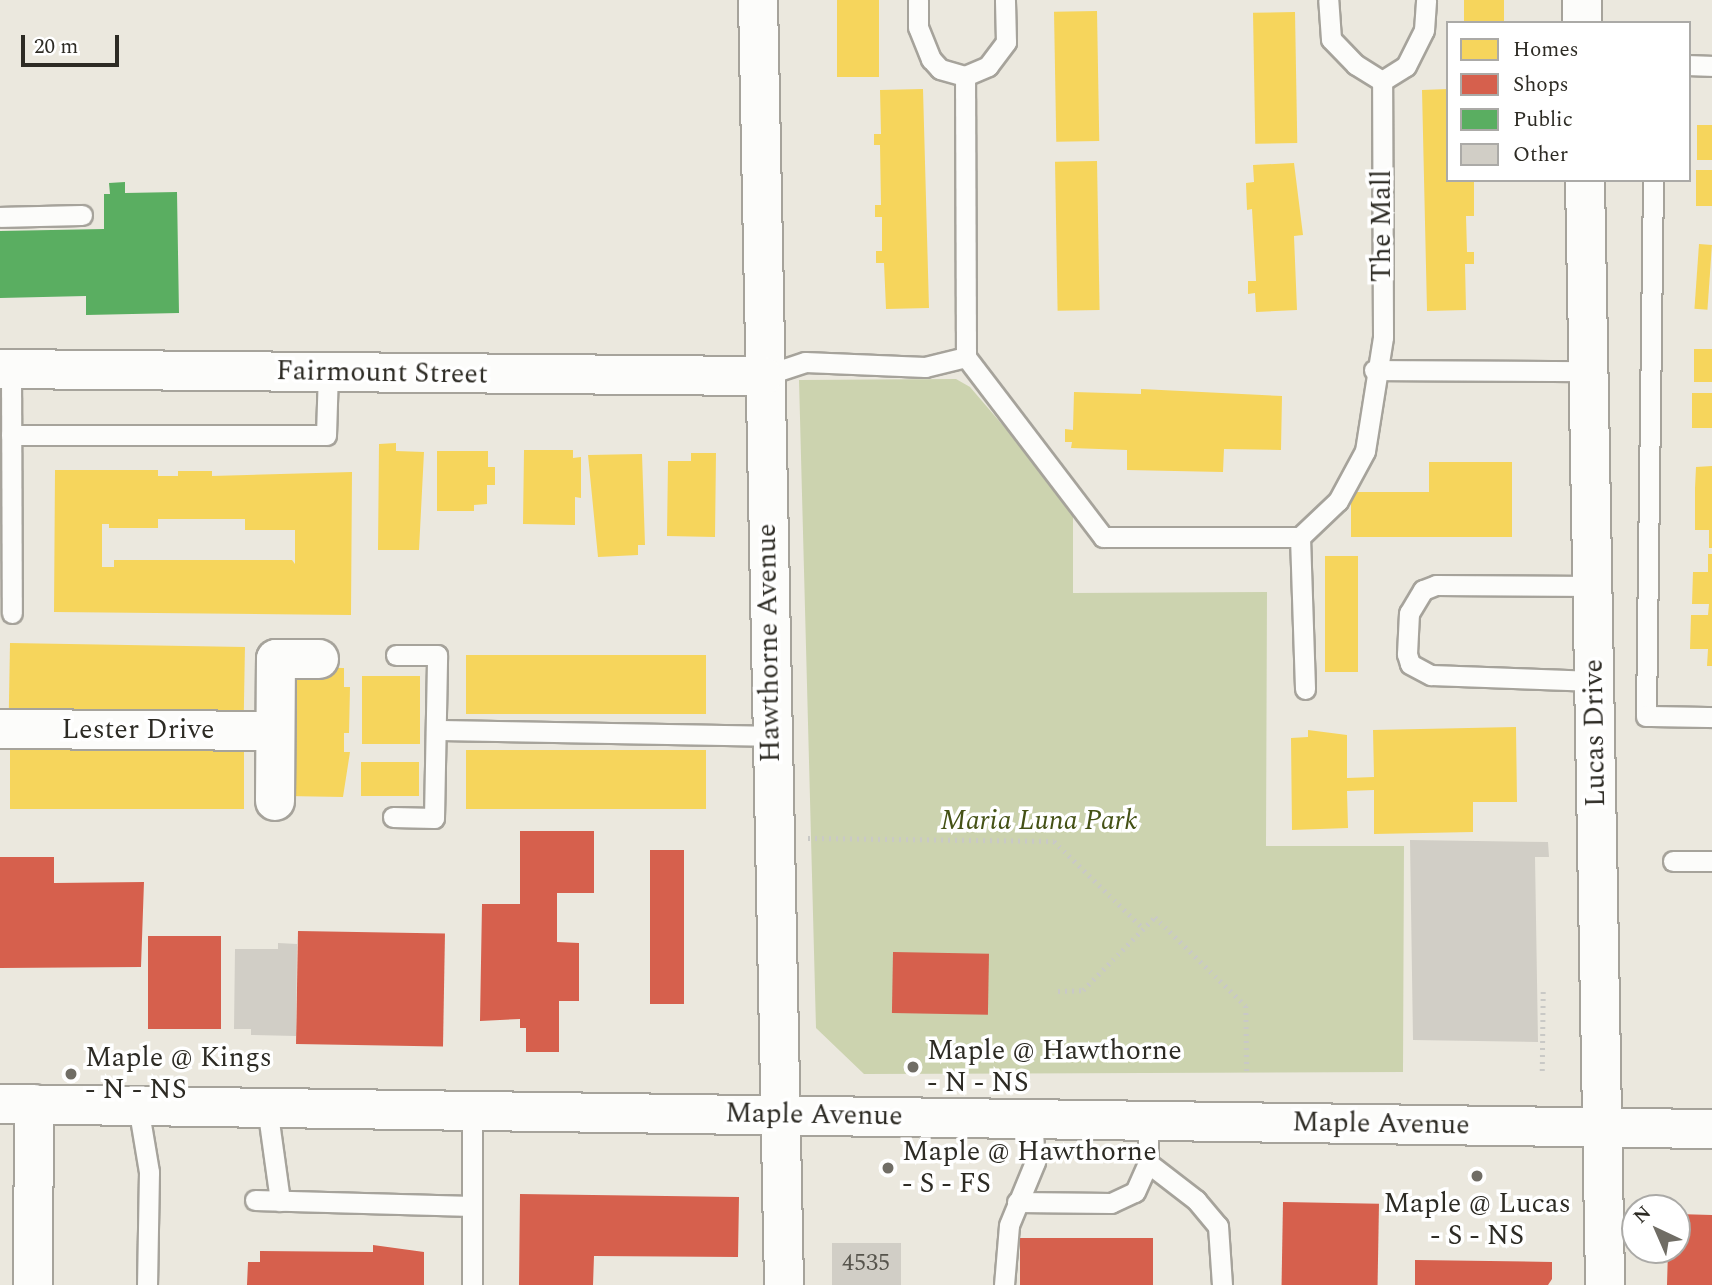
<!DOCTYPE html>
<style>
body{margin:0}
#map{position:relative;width:1712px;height:1285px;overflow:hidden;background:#ebe8de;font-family:Spectral,serif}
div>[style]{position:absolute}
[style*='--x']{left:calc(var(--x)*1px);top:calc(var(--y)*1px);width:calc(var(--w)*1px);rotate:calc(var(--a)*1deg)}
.green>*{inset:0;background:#ccd3af}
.homes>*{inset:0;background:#f6d55c;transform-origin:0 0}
.shops>*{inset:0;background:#d6604d;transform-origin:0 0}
.public>*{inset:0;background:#5aae61}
.building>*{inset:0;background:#d1cec6;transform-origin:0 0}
.path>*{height:4.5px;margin-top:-2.25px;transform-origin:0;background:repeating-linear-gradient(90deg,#c9c9c6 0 2px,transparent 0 7px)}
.roads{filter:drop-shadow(2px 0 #a6a39b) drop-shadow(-2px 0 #a6a39b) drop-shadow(0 2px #a6a39b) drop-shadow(0 -2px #a6a39b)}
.service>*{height:19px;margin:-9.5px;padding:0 9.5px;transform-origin:9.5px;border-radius:9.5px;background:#fcfcfa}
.minor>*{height:38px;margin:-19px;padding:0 19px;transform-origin:19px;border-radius:19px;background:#fcfcfa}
.secondary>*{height:38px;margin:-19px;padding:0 19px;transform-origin:19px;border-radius:19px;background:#fcfcfa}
.dots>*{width:19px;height:19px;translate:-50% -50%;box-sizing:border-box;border:4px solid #fff;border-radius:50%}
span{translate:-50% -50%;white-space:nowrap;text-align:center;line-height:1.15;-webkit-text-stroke:7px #fff;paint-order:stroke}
.number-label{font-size:24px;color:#56544c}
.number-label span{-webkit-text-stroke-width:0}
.street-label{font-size:28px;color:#2d2b24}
.park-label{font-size:28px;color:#445115;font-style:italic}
.poi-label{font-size:28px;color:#2d2b24}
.left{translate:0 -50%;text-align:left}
.legend{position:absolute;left:1446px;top:21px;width:245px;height:161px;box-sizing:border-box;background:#fff;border:2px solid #abaaa7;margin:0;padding:9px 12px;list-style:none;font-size:21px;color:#2d2b24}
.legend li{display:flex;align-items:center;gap:14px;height:35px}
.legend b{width:35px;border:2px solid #abaaa7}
.north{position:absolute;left:1621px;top:1194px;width:70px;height:70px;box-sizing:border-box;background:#fff;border:2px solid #abaaa7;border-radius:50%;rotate:316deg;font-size:19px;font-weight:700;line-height:28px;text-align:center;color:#2d2b24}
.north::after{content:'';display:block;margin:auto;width:24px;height:32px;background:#706d65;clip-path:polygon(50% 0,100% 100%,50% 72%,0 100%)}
.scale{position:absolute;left:21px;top:35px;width:98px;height:32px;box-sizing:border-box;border:4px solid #2d2b24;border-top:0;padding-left:9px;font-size:21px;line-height:24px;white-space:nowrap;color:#2d2b24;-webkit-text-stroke:5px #fff;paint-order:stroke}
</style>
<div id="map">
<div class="green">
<div style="clip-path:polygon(956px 379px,970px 387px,1073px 507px,1073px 593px,1267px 592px,1266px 846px,1404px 846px,1403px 1072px,864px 1074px,816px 1028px,799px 380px)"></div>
</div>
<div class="homes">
<div style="left:837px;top:0;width:42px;height:77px"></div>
<div style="left:1464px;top:0;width:40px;height:23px"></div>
<div style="left:1097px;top:11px;width:130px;height:43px;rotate:89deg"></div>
<div style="left:1295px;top:12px;width:131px;height:42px;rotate:89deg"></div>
<div style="clip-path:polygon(923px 89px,929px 308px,886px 309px,884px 263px,876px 263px,876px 251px,882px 251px,882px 217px,875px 217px,875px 205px,881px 205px,880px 145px,874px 145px,874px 134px,881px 134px,880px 90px)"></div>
<div style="clip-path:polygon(1448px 89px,1448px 180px,1474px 180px,1474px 216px,1466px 216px,1467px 252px,1474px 252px,1474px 264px,1465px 264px,1466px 310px,1427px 311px,1422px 90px)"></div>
<div style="left:1697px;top:125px;width:15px;height:35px"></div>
<div style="left:1097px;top:161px;width:149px;height:42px;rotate:89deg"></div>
<div style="clip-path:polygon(1294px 163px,1303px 235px,1294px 236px,1297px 310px,1256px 312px,1255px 293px,1248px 294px,1248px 281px,1256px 281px,1252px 209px,1247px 210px,1246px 183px,1254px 182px,1253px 165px)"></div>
<div style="left:1696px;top:170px;width:16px;height:36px"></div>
<div style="left:1699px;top:244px;width:13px;height:65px;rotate:4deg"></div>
<div style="left:1694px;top:349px;width:18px;height:33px"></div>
<div style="clip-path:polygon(1141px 389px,1282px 396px,1281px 450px,1224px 449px,1223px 472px,1127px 470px,1127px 450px,1071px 448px,1072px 442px,1065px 442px,1065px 429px,1073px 430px,1074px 392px,1141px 394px)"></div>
<div style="left:1692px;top:393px;width:20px;height:35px"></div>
<div style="clip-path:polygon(396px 443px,396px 451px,424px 452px,419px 550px,378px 550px,379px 444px)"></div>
<div style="clip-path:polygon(524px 450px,573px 450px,573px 458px,581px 457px,581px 498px,575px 497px,575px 525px,523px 524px)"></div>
<div style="clip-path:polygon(437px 451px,488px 451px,488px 467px,495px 467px,495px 485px,487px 485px,487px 504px,474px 505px,474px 511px,437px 511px)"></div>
<div style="clip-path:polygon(691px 453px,716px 453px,715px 537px,667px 536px,668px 461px,691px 461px)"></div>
<div style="clip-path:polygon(642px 454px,645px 545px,638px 545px,638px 555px,598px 557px,588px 455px)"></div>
<div style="clip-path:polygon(1429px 462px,1512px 462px,1512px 537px,1351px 537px,1351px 492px,1429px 492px)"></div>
<div style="clip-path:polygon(1712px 466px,1712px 548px,1709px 548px,1709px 530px,1695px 530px,1695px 488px,1696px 467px)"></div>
<div style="clip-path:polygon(evenodd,55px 470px,158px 470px,158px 476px,178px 476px,178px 471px,212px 471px,212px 476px,352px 472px,351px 615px,54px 612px,55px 470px,158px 519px,245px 519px,245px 530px,295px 530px,295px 564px,292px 560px,114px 560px,114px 567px,102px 567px,102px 524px,109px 524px,109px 528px,158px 528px,158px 519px)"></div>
<div style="clip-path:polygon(1708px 554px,1712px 554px,1712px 666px,1707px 666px,1708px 649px,1690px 649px,1691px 615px,1708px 615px,1709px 604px,1692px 604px,1693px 572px,1708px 572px)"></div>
<div style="left:1325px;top:556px;width:33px;height:116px"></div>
<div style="left:10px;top:643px;width:235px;height:65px;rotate:1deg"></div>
<div style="left:466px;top:655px;width:240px;height:59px"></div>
<div style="clip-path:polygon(294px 667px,344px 668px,344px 687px,350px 687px,349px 733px,344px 733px,344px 752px,350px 752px,343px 797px,287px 796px)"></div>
<div style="left:362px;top:676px;width:58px;height:68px"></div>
<div style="clip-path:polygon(1516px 727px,1517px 802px,1473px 802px,1473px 832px,1374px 834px,1374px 790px,1347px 791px,1348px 828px,1292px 830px,1291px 738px,1308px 737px,1308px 730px,1347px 735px,1347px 778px,1374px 777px,1373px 730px)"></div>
<div style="left:10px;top:744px;width:234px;height:65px"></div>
<div style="left:466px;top:750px;width:240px;height:59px"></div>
<div style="left:361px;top:762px;width:58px;height:34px"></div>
</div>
<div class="shops">
<div style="clip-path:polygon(520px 831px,594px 831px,594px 893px,557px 893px,557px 942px,579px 943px,579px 1001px,559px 1001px,559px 1052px,526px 1052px,526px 1028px,520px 1028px,520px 1019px,480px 1021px,482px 904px,520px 904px)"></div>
<div style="left:650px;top:850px;width:34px;height:154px"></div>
<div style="clip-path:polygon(0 857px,54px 857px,54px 883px,144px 882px,141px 967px,0 968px)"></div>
<div style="left:298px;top:931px;width:147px;height:113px;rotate:1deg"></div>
<div style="left:148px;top:936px;width:73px;height:93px"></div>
<div style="left:893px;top:952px;width:96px;height:61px;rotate:1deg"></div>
<div style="clip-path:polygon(520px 1194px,739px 1197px,738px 1257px,594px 1256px,593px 1285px,519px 1285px)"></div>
<div style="left:1283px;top:1202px;width:96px;height:83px;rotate:1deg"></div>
<div style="clip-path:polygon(1677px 1214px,1712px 1215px,1712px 1285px,1667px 1285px,1668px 1250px,1677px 1250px)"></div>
<div style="left:1020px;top:1238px;width:133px;height:47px"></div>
<div style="clip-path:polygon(373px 1245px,424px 1252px,424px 1285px,247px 1285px,248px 1262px,260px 1262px,260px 1251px,373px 1252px)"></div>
<div style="clip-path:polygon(1415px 1260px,1552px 1262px,1552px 1279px,1548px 1285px,1415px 1285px)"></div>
</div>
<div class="public">
<div style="clip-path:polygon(125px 182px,125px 193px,177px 192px,179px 313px,86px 315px,86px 296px,0 298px,0 231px,104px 229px,104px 194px,110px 194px,109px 183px)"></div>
</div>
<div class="building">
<div style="clip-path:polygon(1410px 840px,1548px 842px,1549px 857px,1535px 857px,1538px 1042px,1413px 1040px)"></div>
<div style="clip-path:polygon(278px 943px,297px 944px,296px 1036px,251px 1035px,251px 1029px,234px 1029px,235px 949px,278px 949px)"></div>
<div style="left:832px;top:1243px;width:69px;height:42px"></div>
</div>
<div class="path">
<div style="--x:808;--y:838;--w:246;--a:0.7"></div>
<div style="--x:1054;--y:841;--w:126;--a:44.4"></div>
<div style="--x:1058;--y:991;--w:25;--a:-2"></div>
<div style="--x:1083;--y:990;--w:103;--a:-45.4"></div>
<div style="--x:1155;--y:917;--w:127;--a:44.4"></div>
<div style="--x:1246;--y:1006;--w:68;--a:89.2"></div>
<div style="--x:1542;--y:1071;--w:80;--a:-89.3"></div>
</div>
<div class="roads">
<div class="service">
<div style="--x:918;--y:0;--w:27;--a:90"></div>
<div style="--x:918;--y:27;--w:35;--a:68"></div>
<div style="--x:931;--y:59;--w:13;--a:48"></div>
<div style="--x:940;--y:69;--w:26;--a:16"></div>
<div style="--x:965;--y:76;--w:25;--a:-23"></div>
<div style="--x:988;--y:66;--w:30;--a:-53"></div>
<div style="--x:1006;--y:42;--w:42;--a:-91.4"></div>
<div style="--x:1689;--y:65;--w:23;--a:2"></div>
<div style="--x:1382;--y:81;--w:28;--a:-32"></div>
<div style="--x:1406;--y:66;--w:40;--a:-63.4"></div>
<div style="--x:1424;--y:30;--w:30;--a:-86"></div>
<div style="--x:1653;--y:180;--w:536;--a:90.75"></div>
<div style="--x:1646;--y:716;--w:66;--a:0.9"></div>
<div style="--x:0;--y:217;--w:82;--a:-1.4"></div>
<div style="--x:966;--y:357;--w:226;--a:52.7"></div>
<div style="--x:1103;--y:537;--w:197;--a:0"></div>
<div style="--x:1300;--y:537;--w:152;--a:88.1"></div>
<div style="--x:11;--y:369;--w:244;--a:89.8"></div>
<div style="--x:1374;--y:370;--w:214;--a:0.3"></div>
<div style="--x:763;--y:376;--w:44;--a:-18.4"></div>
<div style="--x:805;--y:362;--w:120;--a:2.4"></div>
<div style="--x:925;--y:367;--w:42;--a:-13.7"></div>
<div style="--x:966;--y:357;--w:281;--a:-90.2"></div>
<div style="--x:11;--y:435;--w:315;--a:0"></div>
<div style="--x:326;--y:435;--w:63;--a:-88.2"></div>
<div style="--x:1300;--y:537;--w:52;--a:-43.5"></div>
<div style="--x:1338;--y:501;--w:57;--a:-61.6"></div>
<div style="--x:1365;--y:451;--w:115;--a:-81"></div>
<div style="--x:1383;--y:337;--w:256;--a:-90.2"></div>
<div style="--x:1382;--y:81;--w:31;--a:-148"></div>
<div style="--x:1356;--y:65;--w:36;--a:-134"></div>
<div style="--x:1331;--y:39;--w:39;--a:-94"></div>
<div style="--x:1593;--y:586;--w:157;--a:-179.6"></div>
<div style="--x:1436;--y:585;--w:14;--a:159"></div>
<div style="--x:1423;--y:590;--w:27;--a:121"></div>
<div style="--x:1409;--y:613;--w:41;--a:92.8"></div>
<div style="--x:1407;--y:654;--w:10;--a:73"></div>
<div style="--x:1410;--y:664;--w:24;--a:28"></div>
<div style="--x:1431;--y:675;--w:164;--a:2.1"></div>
<div style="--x:436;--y:730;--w:335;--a:1"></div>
<div style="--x:393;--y:817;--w:41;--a:1.4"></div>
<div style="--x:434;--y:818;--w:163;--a:-88.9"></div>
<div style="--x:437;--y:655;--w:41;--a:180"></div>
<div style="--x:1673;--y:861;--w:39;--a:0"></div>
<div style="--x:138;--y:1106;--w:67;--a:80.5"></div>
<div style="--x:149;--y:1172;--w:113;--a:91"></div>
<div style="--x:267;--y:1107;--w:95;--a:82.1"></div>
<div style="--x:1148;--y:1163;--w:61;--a:37.6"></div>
<div style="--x:1196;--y:1200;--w:34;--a:50"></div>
<div style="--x:1218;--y:1226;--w:59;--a:86.1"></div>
<div style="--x:255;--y:1200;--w:217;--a:1.6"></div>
<div style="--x:1017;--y:1202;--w:94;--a:0.6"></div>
<div style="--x:1111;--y:1203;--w:26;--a:-25"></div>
<div style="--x:1135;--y:1192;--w:32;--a:-66"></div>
<div style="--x:1148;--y:1163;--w:42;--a:-90"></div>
<div style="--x:472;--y:1285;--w:175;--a:-90"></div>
<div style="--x:1004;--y:1285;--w:60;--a:-85.2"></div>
<div style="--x:1009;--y:1225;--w:68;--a:-67.6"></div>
<div style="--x:1035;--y:1162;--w:44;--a:-93.9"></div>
</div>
<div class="minor">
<div style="--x:758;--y:0;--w:1285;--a:88.84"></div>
<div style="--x:1582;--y:0;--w:23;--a:90"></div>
<div style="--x:1585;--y:180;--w:1105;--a:88.96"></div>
<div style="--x:0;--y:369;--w:763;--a:0.53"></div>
<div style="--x:0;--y:729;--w:275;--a:0.4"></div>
<div style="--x:275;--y:801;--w:142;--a:-89.6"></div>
<div style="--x:276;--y:659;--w:43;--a:0"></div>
<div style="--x:33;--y:1285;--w:181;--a:-89.7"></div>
</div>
<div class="secondary">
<div style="--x:0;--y:1104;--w:1712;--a:0.84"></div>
</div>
</div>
<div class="dots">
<div style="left:913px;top:1067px;background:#706d65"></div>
<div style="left:71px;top:1074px;background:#706d65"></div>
<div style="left:888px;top:1168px;background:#706d65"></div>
<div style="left:1477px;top:1176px;background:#706d65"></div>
</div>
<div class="number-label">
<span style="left:866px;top:1264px">4535</span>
</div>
<div class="street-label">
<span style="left:1382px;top:226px;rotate:-90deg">The Mall</span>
<span style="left:382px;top:373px;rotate:1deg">Fairmount Street</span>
<span style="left:769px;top:643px;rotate:-91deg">Hawthorne Avenue</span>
<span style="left:138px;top:730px">Lester Drive</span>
<span style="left:1595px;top:733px;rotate:-91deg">Lucas Drive</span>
<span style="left:814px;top:1115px;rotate:1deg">Maple Avenue</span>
<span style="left:1381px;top:1124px;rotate:1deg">Maple Avenue</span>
</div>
<div class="park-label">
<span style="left:1039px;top:821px">Maria Luna Park</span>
</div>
<div class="poi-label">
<span class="left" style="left:927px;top:1067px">Maple @ Hawthorne<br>- N - NS</span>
<span class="left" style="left:85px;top:1074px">Maple @ Kings<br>- N - NS</span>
<span class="left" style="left:902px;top:1168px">Maple @ Hawthorne<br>- S - FS</span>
<span style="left:1477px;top:1220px">Maple @ Lucas<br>- S - NS</span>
</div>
<ul class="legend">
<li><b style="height:19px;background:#f6d55c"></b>Homes</li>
<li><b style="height:19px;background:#d6604d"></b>Shops</li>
<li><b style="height:19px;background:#5aae61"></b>Public</li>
<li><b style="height:19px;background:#d1cec6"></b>Other</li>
</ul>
<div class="north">N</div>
<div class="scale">20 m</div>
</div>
